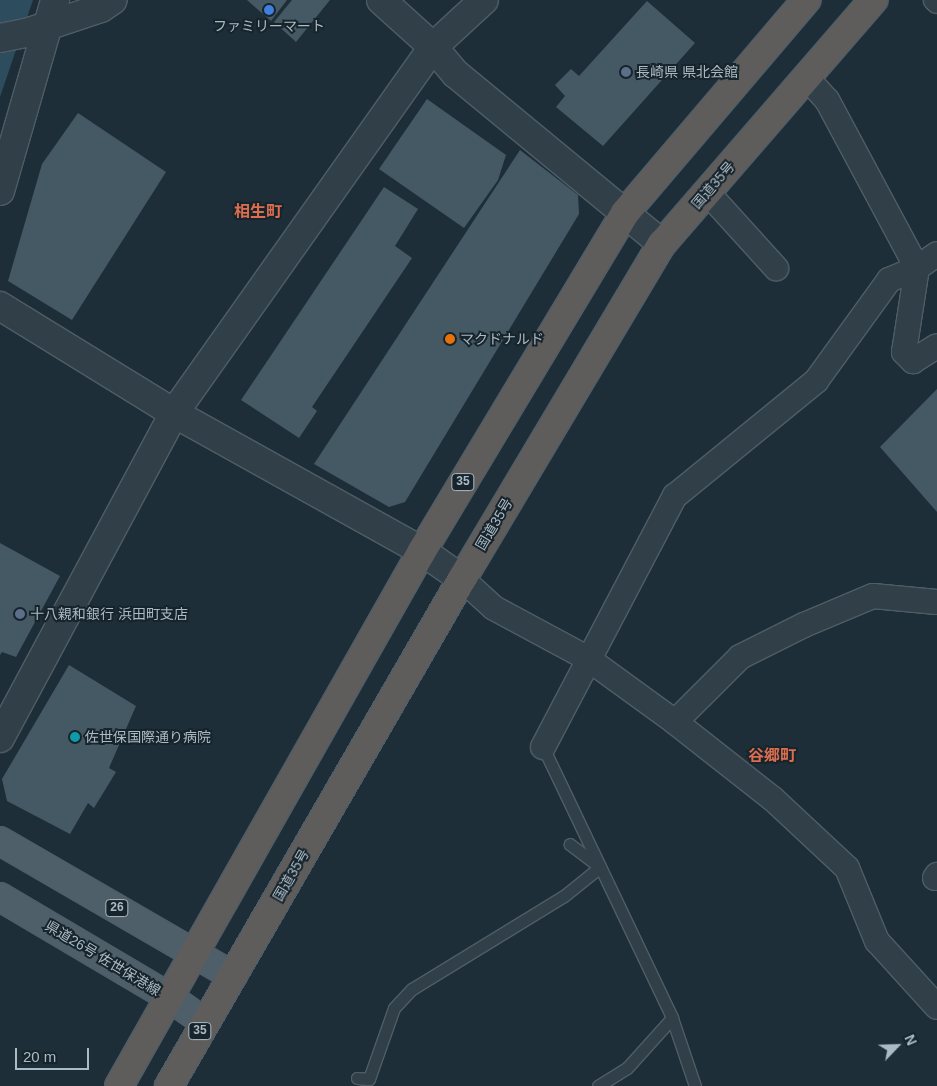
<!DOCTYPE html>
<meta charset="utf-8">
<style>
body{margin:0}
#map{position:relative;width:937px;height:1086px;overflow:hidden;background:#1d2e38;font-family:Arial,"Noto Sans JP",sans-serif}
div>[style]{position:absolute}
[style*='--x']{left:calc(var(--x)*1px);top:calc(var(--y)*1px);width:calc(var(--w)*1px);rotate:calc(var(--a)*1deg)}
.water>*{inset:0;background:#2d4c5e}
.building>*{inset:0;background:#455964}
.roads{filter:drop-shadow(1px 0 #4f5d66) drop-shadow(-1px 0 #4f5d66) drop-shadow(0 1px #4f5d66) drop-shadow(0 -1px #4f5d66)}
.service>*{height:11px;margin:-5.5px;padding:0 5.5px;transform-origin:5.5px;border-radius:5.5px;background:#313f48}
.minor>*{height:24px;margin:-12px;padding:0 12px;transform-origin:12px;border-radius:12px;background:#313f48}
.tertiary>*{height:28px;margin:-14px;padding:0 14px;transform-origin:14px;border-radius:14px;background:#313f48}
.primary>*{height:28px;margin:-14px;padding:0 14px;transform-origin:14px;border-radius:14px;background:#4f5f69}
.trunk>*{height:28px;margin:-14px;padding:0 14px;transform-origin:14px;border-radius:14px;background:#5f5d5b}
.dots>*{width:14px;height:14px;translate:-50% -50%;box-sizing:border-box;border:2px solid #17242c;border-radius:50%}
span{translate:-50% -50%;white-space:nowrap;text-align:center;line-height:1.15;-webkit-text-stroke:4px #17242c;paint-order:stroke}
.shield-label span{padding:1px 4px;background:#17242c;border:1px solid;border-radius:4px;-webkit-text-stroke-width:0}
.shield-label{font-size:12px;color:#abbbc5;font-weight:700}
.poi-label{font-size:14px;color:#abbbc5}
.left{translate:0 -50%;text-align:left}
.street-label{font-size:14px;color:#abbbc5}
.quarter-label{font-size:16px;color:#dc6e4f;font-weight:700}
.north{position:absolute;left:872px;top:1021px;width:50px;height:50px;-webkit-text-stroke:4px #17242c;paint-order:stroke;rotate:66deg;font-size:14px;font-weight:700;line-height:20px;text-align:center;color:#abbbc5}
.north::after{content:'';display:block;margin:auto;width:18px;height:22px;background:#abbbc5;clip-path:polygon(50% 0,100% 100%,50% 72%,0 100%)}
.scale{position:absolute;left:15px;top:1048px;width:74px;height:22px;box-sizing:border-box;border:2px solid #abbbc5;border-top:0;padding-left:6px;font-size:15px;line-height:18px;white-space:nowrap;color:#abbbc5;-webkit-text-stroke:4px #17242c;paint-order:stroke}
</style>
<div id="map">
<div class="water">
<div style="clip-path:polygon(0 0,33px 0,0 97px)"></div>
</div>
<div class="building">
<div style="clip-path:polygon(247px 0,287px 0,271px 21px)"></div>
<div style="clip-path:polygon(292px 0,330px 0,296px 42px,274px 22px)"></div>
<div style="clip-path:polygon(647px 1px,695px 43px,603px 146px,556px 107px,565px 96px,555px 85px,571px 69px,579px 76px)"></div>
<div style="clip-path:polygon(427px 99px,506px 155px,498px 180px,464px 228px,379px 169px)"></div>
<div style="clip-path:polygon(78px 113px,166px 172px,72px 320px,8px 281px,42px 164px)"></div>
<div style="clip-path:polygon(520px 150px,578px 195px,579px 214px,405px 502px,389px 507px,314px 464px)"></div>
<div style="clip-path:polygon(384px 187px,418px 209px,395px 246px,412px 258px,312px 407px,317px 411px,299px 438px,241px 400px)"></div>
<div style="clip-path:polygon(937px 389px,937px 512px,880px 447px)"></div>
<div style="clip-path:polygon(0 543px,60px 576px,16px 657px,2px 652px,0 655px)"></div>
<div style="clip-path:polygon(69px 665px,136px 706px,109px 768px,116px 772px,94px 808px,88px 803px,70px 834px,7px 801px,2px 779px)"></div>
</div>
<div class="roads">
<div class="service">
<div style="--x:543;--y:747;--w:300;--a:64.5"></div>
<div style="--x:672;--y:1018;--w:72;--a:71.3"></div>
<div style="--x:357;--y:1078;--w:12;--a:5"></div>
<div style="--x:369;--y:1079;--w:75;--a:-70.6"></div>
<div style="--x:394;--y:1008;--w:26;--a:-47"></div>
<div style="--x:412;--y:989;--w:178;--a:-31.5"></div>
<div style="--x:564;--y:896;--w:46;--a:-38.9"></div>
<div style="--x:600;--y:867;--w:38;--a:-143"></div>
<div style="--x:598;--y:1086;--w:34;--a:-32"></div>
<div style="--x:627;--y:1068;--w:67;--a:-48"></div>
</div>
<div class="minor">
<div style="--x:936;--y:0;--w:1;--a:45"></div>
<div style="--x:806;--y:77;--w:31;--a:48"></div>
<div style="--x:827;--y:100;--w:191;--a:61.8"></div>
<div style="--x:917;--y:268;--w:85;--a:98.8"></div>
<div style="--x:904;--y:352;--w:13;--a:45"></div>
<div style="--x:913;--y:361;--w:28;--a:-32"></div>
<div style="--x:707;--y:192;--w:103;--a:47.8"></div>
<div style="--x:462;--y:579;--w:43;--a:42.2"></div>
<div style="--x:494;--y:608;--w:106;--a:28.3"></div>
<div style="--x:587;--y:658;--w:109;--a:36"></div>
<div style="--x:675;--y:722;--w:125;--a:38.2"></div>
<div style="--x:773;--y:799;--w:101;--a:43"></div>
<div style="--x:847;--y:868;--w:79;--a:67.7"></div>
<div style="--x:877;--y:941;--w:89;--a:47.7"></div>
<div style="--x:675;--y:722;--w:92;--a:-45"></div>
<div style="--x:740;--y:657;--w:72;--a:-26.6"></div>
<div style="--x:804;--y:625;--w:75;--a:-22.8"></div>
<div style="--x:873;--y:596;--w:64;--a:5.4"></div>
<div style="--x:543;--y:747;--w:284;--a:-62.3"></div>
<div style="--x:675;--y:496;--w:182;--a:-39.2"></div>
<div style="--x:816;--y:381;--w:125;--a:-54.1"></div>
<div style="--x:889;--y:280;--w:30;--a:-23"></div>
<div style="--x:917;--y:268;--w:24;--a:-35"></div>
<div style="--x:935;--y:878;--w:4;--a:-56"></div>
</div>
<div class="tertiary">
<div style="--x:381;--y:0;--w:70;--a:42.1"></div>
<div style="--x:433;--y:47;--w:35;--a:50"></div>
<div style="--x:456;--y:74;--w:267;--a:39.5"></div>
<div style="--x:0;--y:38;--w:26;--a:-11"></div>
<div style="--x:26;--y:33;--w:79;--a:-18.4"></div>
<div style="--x:101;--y:8;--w:14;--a:-34"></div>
<div style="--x:0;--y:191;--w:199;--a:-73.9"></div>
<div style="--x:0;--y:306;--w:204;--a:31.6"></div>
<div style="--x:174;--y:413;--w:284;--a:29.1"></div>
<div style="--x:422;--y:551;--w:49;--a:35"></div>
<div style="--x:0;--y:738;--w:369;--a:-61.8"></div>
<div style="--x:174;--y:413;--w:448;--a:-54.7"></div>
<div style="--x:433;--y:47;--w:69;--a:-42.7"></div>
</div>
<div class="primary">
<div style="--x:0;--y:841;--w:269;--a:30.1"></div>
<div style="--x:0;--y:897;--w:196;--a:30.6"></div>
<div style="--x:169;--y:997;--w:43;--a:35.5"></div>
</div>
<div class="trunk">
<div style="--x:119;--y:1086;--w:615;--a:-60.47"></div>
<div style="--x:422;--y:551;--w:394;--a:-59"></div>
<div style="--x:625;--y:213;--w:280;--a:-49.6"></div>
<div style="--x:169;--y:1086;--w:586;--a:-59.98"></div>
<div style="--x:462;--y:579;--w:390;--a:-59.2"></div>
<div style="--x:662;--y:244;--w:323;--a:-49.1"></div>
</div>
</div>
<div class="dots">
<div style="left:269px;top:10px;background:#3f7fe0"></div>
<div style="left:626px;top:72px;background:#5c6f8a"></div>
<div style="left:450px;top:339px;background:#e8710a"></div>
<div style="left:20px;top:614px;background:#5c6f8a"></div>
<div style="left:75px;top:737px;background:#0f9aa8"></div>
</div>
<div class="shield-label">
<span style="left:463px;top:482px">35</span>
<span style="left:117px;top:908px">26</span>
<span style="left:200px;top:1031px">35</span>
</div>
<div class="poi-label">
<span style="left:269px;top:26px">ファミリーマート</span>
<span class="left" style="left:636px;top:72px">長崎県 県北会館</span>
<span class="left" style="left:460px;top:339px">マクドナルド</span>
<span class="left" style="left:30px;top:614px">十八親和銀行 浜田町支店</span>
<span class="left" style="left:85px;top:737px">佐世保国際通り病院</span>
</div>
<div class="street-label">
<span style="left:713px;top:185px;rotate:-49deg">国道35号</span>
<span style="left:494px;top:524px;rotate:-59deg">国道35号</span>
<span style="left:291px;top:875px;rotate:-60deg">国道35号</span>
<span style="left:103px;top:958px;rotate:31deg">県道26号 佐世保港線</span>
</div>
<div class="quarter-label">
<span style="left:258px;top:212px">相生町</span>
<span style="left:772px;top:756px">谷郷町</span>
</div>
<div class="north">N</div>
<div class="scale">20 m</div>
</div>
